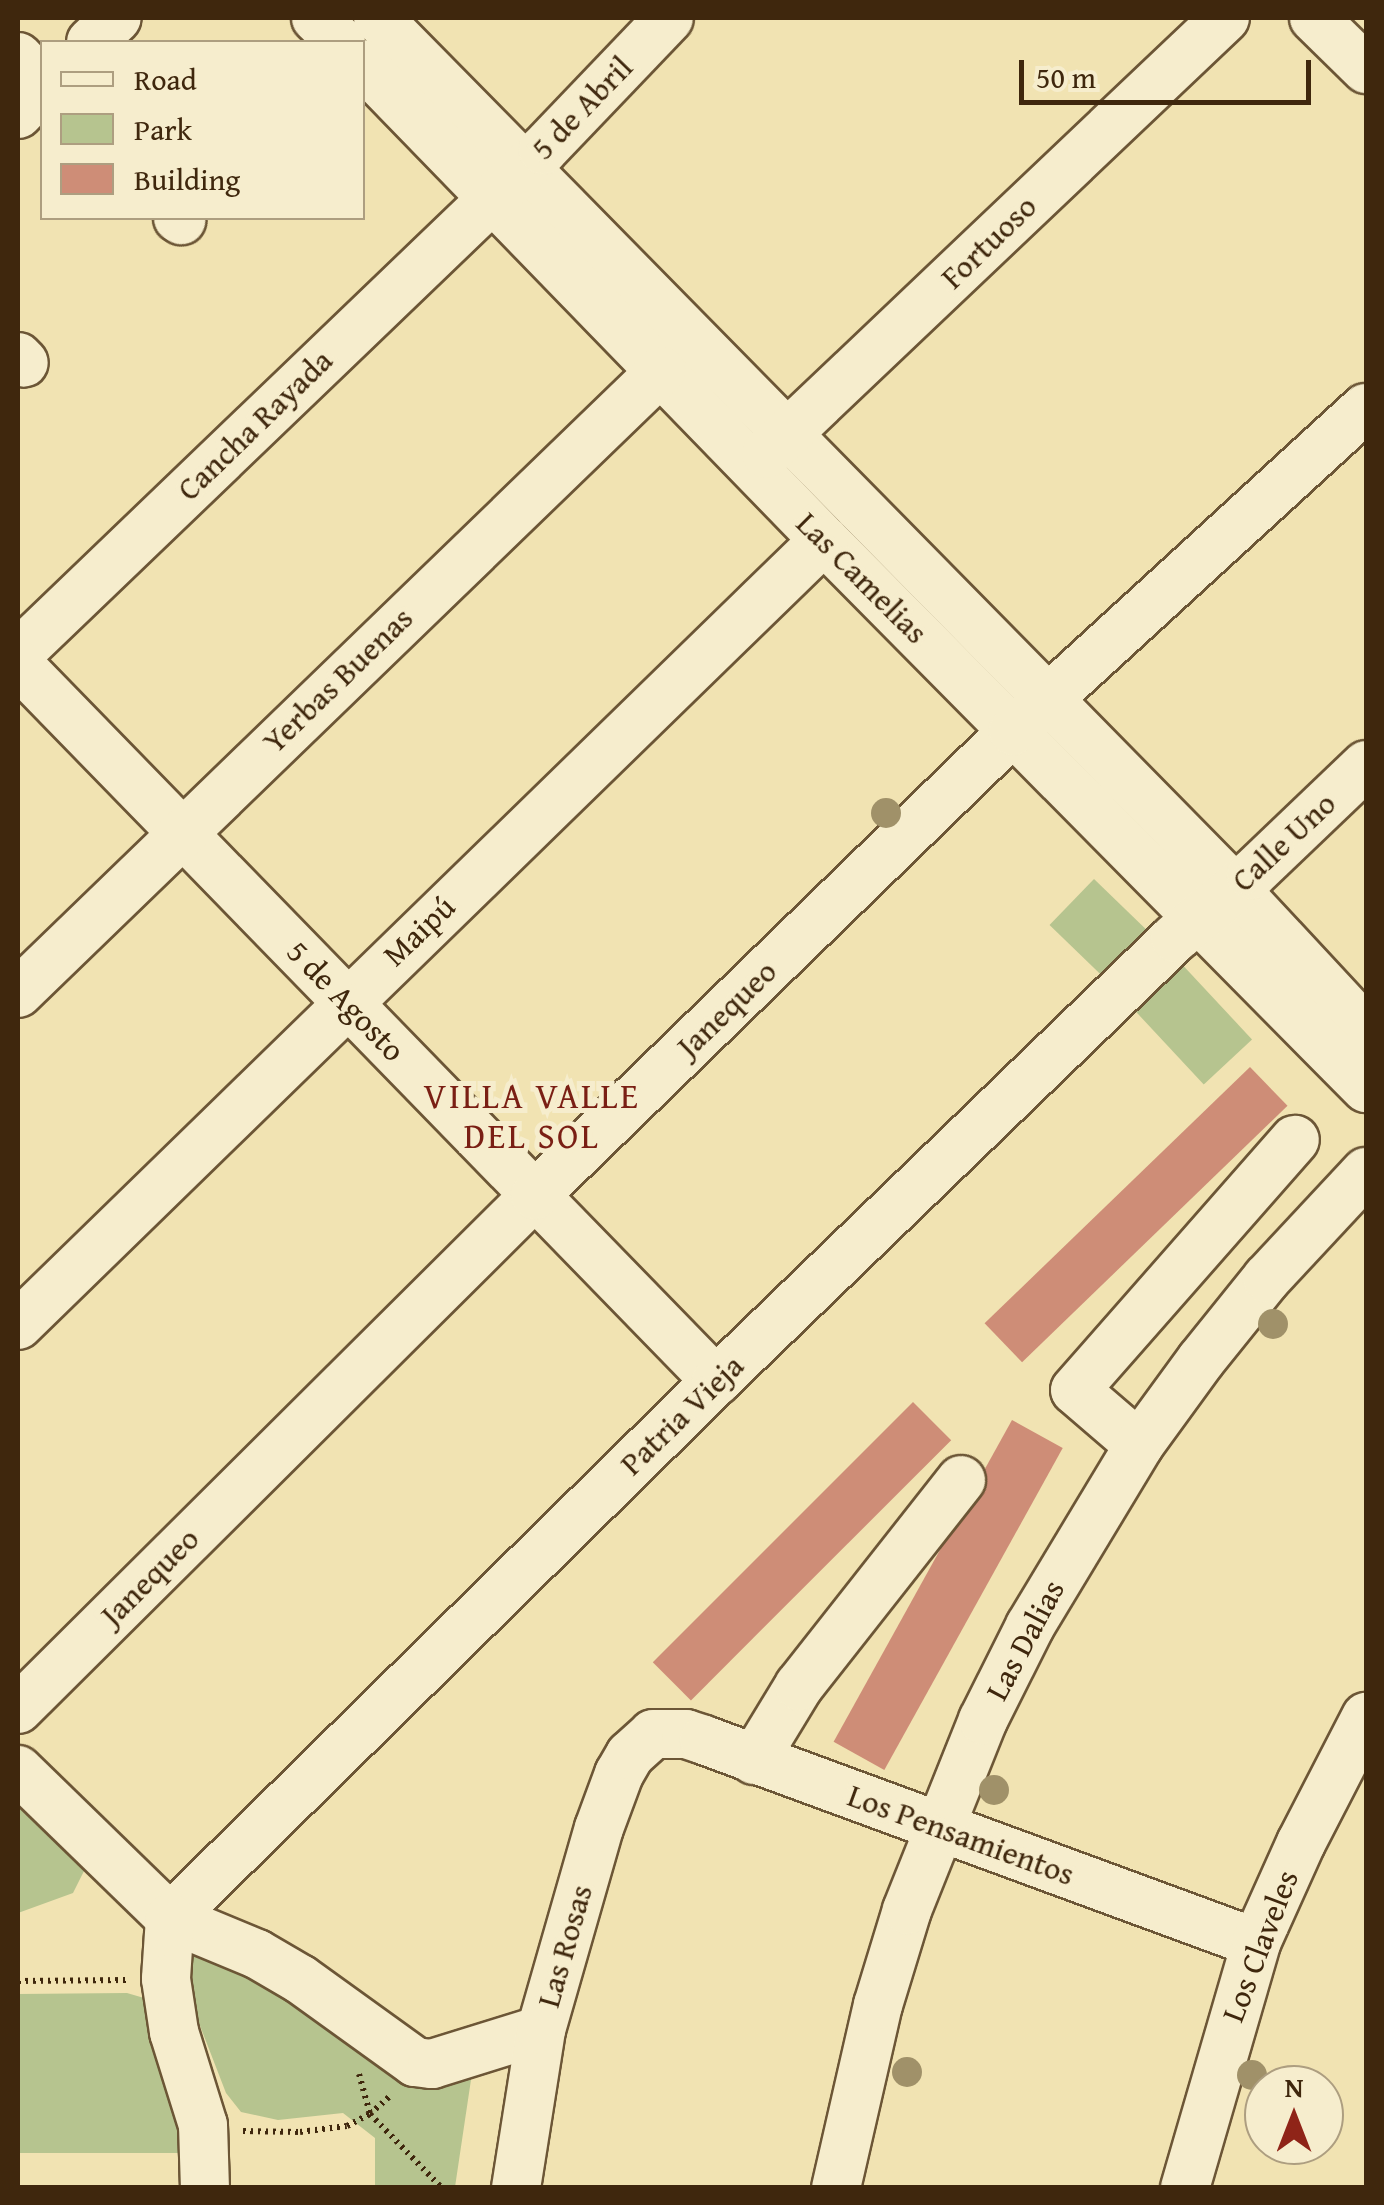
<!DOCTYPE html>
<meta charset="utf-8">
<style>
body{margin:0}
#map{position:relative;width:1384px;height:2205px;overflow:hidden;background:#f1e3b2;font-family:"Gentium Book Plus",serif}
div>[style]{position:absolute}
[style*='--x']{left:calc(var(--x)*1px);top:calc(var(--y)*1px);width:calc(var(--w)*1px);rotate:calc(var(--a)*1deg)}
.green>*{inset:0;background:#b6c48f;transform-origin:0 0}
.building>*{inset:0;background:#ce8d77;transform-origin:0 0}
.path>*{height:6px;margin-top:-3px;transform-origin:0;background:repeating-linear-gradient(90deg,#3f270d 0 2.5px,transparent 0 7.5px)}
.roads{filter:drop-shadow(2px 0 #6c5636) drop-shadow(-2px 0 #6c5636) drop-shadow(0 2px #6c5636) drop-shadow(0 -2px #6c5636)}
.minor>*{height:48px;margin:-24px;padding:0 24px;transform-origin:24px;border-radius:24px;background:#f6edcd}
.trees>*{width:30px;height:30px;margin:-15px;border-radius:50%;background:#a09169}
span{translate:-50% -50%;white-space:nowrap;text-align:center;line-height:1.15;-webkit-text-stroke:10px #f6edcd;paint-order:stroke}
.street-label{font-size:32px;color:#3f270d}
.neighbourhood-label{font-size:35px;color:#7a1f14;letter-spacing:2.5px}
.frame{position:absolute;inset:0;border:20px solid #3f270d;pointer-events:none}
.legend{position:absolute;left:40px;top:40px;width:325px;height:180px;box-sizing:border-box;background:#f6edcd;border:2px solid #ad9e80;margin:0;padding:12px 18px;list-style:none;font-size:30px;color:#3f270d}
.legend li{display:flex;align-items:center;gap:20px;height:50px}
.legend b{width:50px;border:2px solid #ad9e80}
.north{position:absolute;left:1244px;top:2065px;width:100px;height:100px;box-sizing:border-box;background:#f6edcd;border:2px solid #ad9e80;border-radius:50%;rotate:0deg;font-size:28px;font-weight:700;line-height:40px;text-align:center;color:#3f270d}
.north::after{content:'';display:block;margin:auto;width:35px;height:45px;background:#8f2418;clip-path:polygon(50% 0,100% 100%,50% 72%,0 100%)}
.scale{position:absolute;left:1019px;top:60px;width:292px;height:45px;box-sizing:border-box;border:5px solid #3f270d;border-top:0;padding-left:12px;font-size:30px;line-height:35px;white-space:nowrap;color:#3f270d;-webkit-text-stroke:8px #f6edcd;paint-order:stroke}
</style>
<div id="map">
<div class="green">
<div style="left:1094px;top:879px;width:78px;height:64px;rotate:44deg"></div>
<div style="left:1177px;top:959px;width:110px;height:66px;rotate:47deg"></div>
<div style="clip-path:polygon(18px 1790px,78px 1853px,84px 1871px,73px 1893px,18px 1913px)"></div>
<div style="clip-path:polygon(190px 1944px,472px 2073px,455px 2187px,375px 2187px,375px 2138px,343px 2113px,278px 2120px,241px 2112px,226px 2093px,192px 2005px,187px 1966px)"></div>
<div style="clip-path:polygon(127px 1993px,144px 1998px,151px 2012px,185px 2153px,18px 2153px,18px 1994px)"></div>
</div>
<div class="building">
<div style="left:1250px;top:1067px;width:54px;height:369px;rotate:46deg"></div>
<div style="left:913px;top:1402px;width:54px;height:368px;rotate:45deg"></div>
<div style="left:1012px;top:1420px;width:58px;height:368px;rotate:29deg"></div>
</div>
<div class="path">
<div style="--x:18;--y:1981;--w:108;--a:-0.5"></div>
<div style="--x:359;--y:2074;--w:41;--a:74.6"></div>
<div style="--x:370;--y:2114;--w:103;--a:45.8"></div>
<div style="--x:243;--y:2131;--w:57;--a:1"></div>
<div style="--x:300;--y:2132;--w:47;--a:-7.3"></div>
<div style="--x:347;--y:2126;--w:26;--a:-28"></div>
<div style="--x:370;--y:2114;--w:27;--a:-42"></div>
</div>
<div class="roads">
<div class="minor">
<div style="--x:316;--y:18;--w:35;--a:44"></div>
<div style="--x:378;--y:18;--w:1221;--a:45.46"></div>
<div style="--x:1234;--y:888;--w:194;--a:47.1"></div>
<div style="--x:1314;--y:18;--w:73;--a:44.4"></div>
<div style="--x:91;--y:42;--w:35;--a:-43"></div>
<div style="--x:18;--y:57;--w:35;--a:46"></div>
<div style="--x:362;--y:64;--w:663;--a:45.86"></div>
<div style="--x:824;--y:540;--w:771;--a:45.32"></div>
<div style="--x:18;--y:114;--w:35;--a:-46"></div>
<div style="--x:178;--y:218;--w:4;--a:34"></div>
<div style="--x:18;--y:357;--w:8;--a:45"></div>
<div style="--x:766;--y:454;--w:633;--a:-43.53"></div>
<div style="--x:18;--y:654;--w:728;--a:-43.83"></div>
<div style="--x:543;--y:150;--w:182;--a:-46.3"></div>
<div style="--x:18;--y:664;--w:1001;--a:45.77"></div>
<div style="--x:18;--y:993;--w:895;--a:-44.05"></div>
<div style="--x:18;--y:1325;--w:1125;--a:-44.24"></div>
<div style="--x:1139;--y:1445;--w:84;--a:-139.3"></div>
<div style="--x:1075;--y:1390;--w:333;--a:-48.7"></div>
<div style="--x:18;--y:1709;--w:729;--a:-44.83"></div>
<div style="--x:535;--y:1195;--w:666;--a:-44.15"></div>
<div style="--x:1013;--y:731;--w:478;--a:-42.5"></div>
<div style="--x:754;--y:1760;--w:87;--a:-58.7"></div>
<div style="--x:799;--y:1686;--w:262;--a:-51.8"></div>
<div style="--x:18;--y:1770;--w:212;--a:44.2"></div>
<div style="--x:170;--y:1918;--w:94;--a:22.5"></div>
<div style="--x:257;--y:1954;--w:50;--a:30.2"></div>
<div style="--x:300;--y:1979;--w:142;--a:35.8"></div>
<div style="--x:415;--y:2062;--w:17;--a:7"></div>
<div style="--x:432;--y:2064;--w:114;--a:-17.3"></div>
<div style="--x:170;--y:1918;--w:766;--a:-44.52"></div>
<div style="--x:716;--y:1381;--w:638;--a:-43.98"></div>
<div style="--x:1175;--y:938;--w:99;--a:-39.7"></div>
<div style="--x:1251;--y:875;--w:159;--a:-43.7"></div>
<div style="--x:170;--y:1918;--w:61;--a:93.8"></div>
<div style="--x:166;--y:1979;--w:54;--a:81.4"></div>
<div style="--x:174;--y:2032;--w:97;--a:72.7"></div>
<div style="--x:203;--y:2125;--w:63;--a:88.2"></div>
<div style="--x:516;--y:2188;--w:160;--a:-81"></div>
<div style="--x:541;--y:2030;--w:210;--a:-74"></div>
<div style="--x:599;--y:1828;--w:58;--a:-69.7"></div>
<div style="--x:619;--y:1774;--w:22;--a:-60"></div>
<div style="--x:630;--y:1755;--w:31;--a:-42"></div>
<div style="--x:653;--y:1734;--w:33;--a:0"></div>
<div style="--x:686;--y:1734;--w:19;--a:18"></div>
<div style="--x:704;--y:1740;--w:588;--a:20.19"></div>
<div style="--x:836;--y:2188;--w:188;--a:-77.1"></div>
<div style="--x:878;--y:2005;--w:99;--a:-73"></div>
<div style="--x:907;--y:1910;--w:205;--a:-68.2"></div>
<div style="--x:983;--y:1720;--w:105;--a:-63.4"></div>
<div style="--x:1030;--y:1626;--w:211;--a:-58.9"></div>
<div style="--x:1139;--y:1445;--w:105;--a:-53.9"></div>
<div style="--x:1201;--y:1360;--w:105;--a:-51.2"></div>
<div style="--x:1267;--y:1278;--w:145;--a:-47"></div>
<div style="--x:1185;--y:2188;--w:255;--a:-73.8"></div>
<div style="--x:1256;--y:1943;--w:110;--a:-65.8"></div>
<div style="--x:1301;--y:1843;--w:142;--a:-62.7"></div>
</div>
</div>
<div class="trees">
<div style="left:886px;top:813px"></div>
<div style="left:1273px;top:1324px"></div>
<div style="left:994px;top:1790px"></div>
<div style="left:907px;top:2072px"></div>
<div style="left:1252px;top:2075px"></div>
</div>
<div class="street-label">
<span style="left:582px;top:108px;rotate:-46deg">5 de Abril</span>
<span style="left:989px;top:242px;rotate:-44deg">Fortuoso</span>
<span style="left:255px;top:425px;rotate:-44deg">Cancha Rayada</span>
<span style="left:862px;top:578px;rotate:45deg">Las Camelias</span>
<span style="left:338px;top:680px;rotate:-44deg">Yerbas Buenas</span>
<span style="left:1284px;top:842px;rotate:-43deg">Calle Uno</span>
<span style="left:419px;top:931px;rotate:-44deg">Maipú</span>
<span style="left:346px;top:1001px;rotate:46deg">5 de Agosto</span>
<span style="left:727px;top:1009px;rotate:-44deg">Janequeo</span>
<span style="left:682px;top:1415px;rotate:-44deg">Patria Vieja</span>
<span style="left:150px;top:1577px;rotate:-45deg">Janequeo</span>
<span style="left:1025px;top:1640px;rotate:-62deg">Las Dalias</span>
<span style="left:961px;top:1835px;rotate:20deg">Los Pensamientos</span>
<span style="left:565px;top:1946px;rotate:-74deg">Las Rosas</span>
<span style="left:1260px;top:1946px;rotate:-69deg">Los Claveles</span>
</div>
<div class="neighbourhood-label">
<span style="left:532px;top:1116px">VILLA VALLE<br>DEL SOL</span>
</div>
<div class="frame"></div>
<ul class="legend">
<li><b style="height:12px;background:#f6edcd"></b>Road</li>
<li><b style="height:28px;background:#b6c48f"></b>Park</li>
<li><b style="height:28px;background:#ce8d77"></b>Building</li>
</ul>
<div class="north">N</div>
<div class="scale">50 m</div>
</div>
